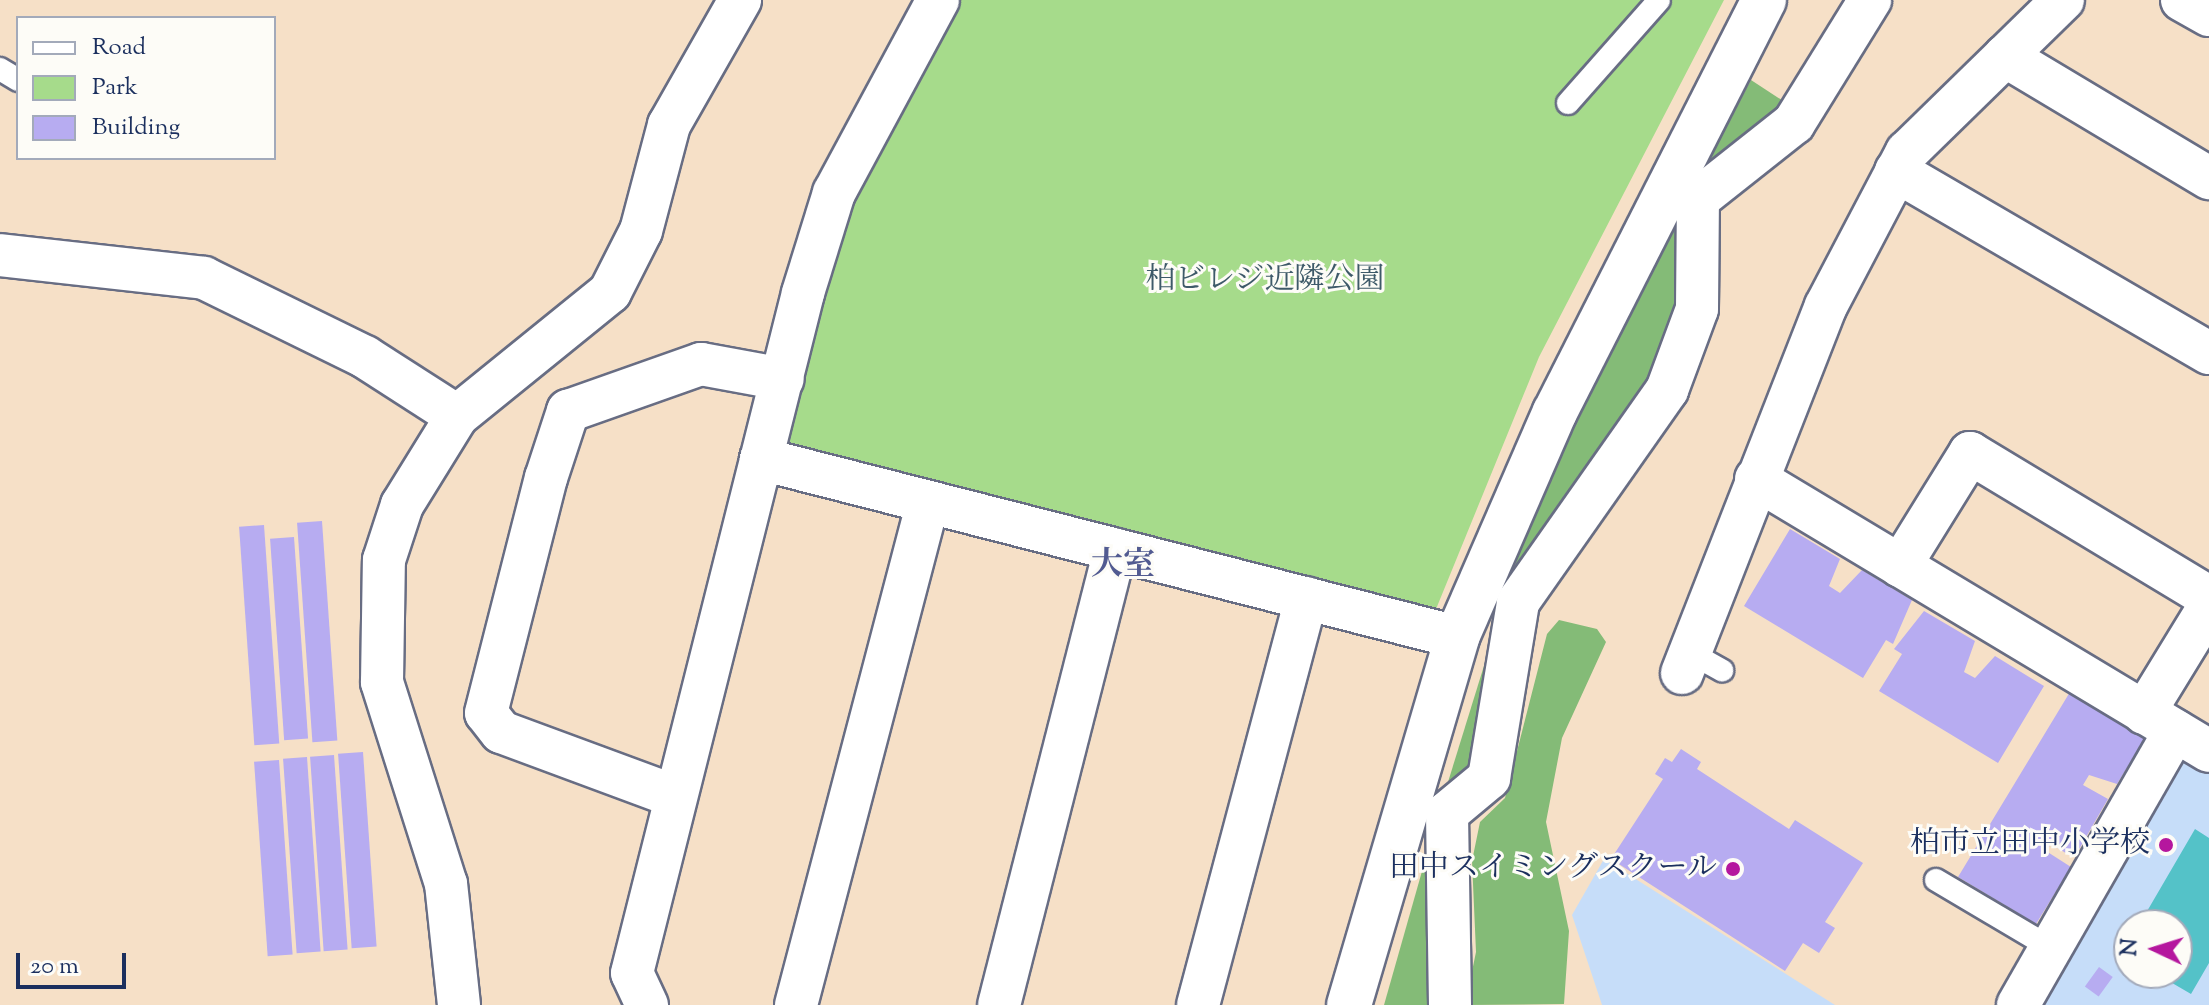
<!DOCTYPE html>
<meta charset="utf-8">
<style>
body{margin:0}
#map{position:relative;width:2209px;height:1005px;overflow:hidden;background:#f6e0c7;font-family:"Sorts Mill Goudy","Noto Serif JP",serif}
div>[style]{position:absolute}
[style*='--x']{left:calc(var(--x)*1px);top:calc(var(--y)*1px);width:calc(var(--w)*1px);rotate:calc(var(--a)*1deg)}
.built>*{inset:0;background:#c6ddf9}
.green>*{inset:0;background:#a6db8b}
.forest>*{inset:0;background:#84bb77}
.water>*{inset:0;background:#54c2c8}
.building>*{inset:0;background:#b7acf1;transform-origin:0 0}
.roads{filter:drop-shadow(2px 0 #686d83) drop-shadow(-2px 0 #686d83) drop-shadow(0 2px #686d83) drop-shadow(0 -2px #686d83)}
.lane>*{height:22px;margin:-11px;padding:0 11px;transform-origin:11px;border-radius:11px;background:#fff}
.street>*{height:42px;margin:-21px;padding:0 21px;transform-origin:21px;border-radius:21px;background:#fff}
.secondary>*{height:44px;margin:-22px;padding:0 22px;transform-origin:22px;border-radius:22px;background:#fff}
.dots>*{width:22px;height:22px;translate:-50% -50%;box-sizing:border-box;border:4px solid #fdfcf7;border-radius:50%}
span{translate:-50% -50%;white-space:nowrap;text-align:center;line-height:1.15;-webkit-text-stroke:6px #fdfcf7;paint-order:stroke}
.park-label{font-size:30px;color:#3e5a69}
.poi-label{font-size:30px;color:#1b2f5e}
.right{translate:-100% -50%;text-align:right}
.neighbourhood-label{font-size:32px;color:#525b91;font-weight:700}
.legend{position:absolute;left:16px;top:16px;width:260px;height:144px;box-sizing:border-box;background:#fdfcf7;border:2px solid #a3aaba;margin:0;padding:10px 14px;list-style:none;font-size:24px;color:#1b2f5e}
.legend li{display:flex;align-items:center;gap:16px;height:40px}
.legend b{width:40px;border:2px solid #a3aaba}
.north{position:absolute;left:2113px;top:909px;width:80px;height:80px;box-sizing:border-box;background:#fdfcf7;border:2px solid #a3aaba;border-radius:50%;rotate:274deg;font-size:22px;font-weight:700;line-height:32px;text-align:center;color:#1b2f5e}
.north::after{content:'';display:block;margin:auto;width:28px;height:36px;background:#b5179e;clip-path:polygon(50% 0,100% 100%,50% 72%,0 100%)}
.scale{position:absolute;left:16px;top:953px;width:110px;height:36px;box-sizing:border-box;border:4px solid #1b2f5e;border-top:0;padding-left:10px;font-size:24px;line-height:28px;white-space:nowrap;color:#1b2f5e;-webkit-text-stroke:6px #fdfcf7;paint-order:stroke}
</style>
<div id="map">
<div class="built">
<div style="clip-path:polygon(evenodd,2172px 760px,2209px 765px,2209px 1005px,2029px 1005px,2172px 760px,2129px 925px,2177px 925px,2177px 973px,2129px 973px,2129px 925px)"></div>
<div style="clip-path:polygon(1604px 859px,1835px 1005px,1602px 1005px,1572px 915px)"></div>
</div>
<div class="green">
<div style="clip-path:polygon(961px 0,1724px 0,1539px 357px,1434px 614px,793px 448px,785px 434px,859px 181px)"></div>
</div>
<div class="forest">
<div style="clip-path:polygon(1751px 80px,1794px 108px,1715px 167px,1706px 162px)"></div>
<div style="clip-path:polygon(1678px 216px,1693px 225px,1663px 384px,1528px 575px,1513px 571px,1533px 512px)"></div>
<div style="clip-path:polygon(1500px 614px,1482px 774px,1444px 795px)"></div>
<div style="clip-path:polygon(1559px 620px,1597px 629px,1606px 642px,1562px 738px,1546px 822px,1569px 931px,1564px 1004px,1465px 1005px,1476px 952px,1472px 861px,1480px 822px,1505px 798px,1547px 634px)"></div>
<div style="clip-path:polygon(1434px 829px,1438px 1005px,1384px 1005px)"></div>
</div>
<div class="water">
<div style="clip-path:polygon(2195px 829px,2209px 838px,2209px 963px,2191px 994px,2155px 973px,2177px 973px,2177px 925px,2139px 925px)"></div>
</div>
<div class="building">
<div style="left:322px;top:521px;width:220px;height:25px;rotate:86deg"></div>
<div style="left:264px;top:525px;width:219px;height:25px;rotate:86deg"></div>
<div style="clip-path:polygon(1790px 529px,1840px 559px,1829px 586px,1840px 593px,1862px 570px,1912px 600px,1893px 644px,1886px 640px,1863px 678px,1744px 606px)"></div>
<div style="left:294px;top:537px;width:202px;height:24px;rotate:86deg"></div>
<div style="clip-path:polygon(1924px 611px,1975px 641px,1964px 672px,1975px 678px,1995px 656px,2044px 686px,1998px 763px,1879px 691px,1902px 654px,1894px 649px)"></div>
<div style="clip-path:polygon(2073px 687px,2141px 730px,2144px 740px,2117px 784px,2089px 775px,2083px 785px,2108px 799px,2078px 851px,2069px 855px,2051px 844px,2046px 851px,2071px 867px,2036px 924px,1958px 877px)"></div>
<div style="clip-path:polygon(1681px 749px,1701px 762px,1697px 769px,1789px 829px,1795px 820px,1863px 863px,1825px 922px,1835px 928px,1819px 953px,1803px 943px,1785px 971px,1611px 859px,1663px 779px,1655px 774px,1665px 758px,1672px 762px)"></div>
<div style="left:363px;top:752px;width:195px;height:25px;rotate:86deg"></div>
<div style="left:334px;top:755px;width:195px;height:24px;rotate:86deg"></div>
<div style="left:307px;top:757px;width:195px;height:24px;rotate:86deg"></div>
<div style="left:279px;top:760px;width:195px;height:25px;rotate:86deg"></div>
<div style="left:2099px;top:967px;width:17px;height:24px;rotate:36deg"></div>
</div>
<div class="roads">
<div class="lane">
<div style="--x:0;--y:69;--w:21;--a:31"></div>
<div style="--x:1568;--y:103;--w:137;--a:-48.5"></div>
<div style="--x:1689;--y:652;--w:38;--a:29"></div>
<div style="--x:1936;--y:880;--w:134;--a:30.6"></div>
</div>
<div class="street">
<div style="--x:2182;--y:0;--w:31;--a:29"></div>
<div style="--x:2005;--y:56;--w:238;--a:30.9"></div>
<div style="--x:1896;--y:171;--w:362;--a:30.2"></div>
<div style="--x:0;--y:255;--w:205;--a:6.4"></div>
<div style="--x:204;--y:278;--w:179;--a:26.1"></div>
<div style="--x:365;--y:357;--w:109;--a:32.7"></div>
<div style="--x:761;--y:459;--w:718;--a:14.35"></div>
<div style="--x:1756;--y:479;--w:528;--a:30.98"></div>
<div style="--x:1900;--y:566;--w:133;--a:-58.2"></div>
<div style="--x:1970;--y:453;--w:279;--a:31.1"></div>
<div style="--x:1682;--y:673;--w:394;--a:-68.6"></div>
<div style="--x:1826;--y:306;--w:174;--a:-62.3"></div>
<div style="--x:1907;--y:152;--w:218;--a:-44.3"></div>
<div style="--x:2144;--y:713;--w:124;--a:-58.5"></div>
<div style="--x:674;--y:796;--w:184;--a:-159.7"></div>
<div style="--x:501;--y:732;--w:24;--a:-128"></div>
<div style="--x:486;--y:713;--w:243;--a:-75.7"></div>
<div style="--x:546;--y:478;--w:71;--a:-71.8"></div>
<div style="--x:568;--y:411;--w:141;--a:-19.5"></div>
<div style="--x:701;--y:364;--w:83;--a:10.4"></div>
<div style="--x:459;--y:1005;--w:122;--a:-96.1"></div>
<div style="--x:446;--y:884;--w:212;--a:-107.6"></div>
<div style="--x:382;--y:682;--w:122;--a:-89.1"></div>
<div style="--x:384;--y:560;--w:58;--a:-71.9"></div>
<div style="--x:402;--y:505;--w:105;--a:-58.3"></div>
<div style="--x:457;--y:416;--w:197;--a:-39"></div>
<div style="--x:610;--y:292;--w:68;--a:-63.1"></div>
<div style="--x:641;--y:231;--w:110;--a:-75.2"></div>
<div style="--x:669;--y:125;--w:144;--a:-60.4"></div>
<div style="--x:647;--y:1005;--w:35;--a:-115"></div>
<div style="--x:632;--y:973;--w:701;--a:-75.88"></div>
<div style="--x:803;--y:293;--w:105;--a:-72.8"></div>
<div style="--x:834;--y:193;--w:219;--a:-61.7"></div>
<div style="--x:796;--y:1005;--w:520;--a:-75.3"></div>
<div style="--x:999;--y:1005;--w:470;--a:-75.7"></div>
<div style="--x:1198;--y:1005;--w:421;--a:-75.1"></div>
<div style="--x:1450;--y:1005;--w:192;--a:-90.9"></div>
<div style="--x:1447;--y:813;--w:55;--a:-39.8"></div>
<div style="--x:1489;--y:778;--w:178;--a:-80.6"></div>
<div style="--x:1518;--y:602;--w:259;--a:-54.9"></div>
<div style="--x:1667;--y:390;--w:86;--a:-69.7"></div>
<div style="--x:1697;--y:309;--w:110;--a:-89.5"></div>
<div style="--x:1698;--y:199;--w:122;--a:-38.4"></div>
<div style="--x:1794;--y:123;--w:145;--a:-58.3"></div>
<div style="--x:2018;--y:1005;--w:316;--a:-60.2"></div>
</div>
<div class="secondary">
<div style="--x:1349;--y:1005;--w:384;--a:-73.6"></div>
<div style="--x:1457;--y:637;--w:245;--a:-66.5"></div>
<div style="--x:1555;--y:412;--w:462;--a:-63.1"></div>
</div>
</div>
<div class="dots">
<div style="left:2166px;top:845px;background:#b5179e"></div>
<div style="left:1733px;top:869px;background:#b5179e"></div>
</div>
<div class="park-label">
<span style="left:1265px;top:281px">柏ビレジ近隣公園</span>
</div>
<div class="poi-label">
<span class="right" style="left:2150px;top:845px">柏市立田中小学校</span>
<span class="right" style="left:1717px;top:869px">田中スイミングスクール</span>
</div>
<div class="neighbourhood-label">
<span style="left:1123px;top:566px">大室</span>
</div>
<ul class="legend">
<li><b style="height:10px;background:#fff"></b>Road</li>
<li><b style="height:22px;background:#a6db8b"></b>Park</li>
<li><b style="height:22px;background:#b7acf1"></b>Building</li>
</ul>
<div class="north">N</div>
<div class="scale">20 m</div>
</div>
